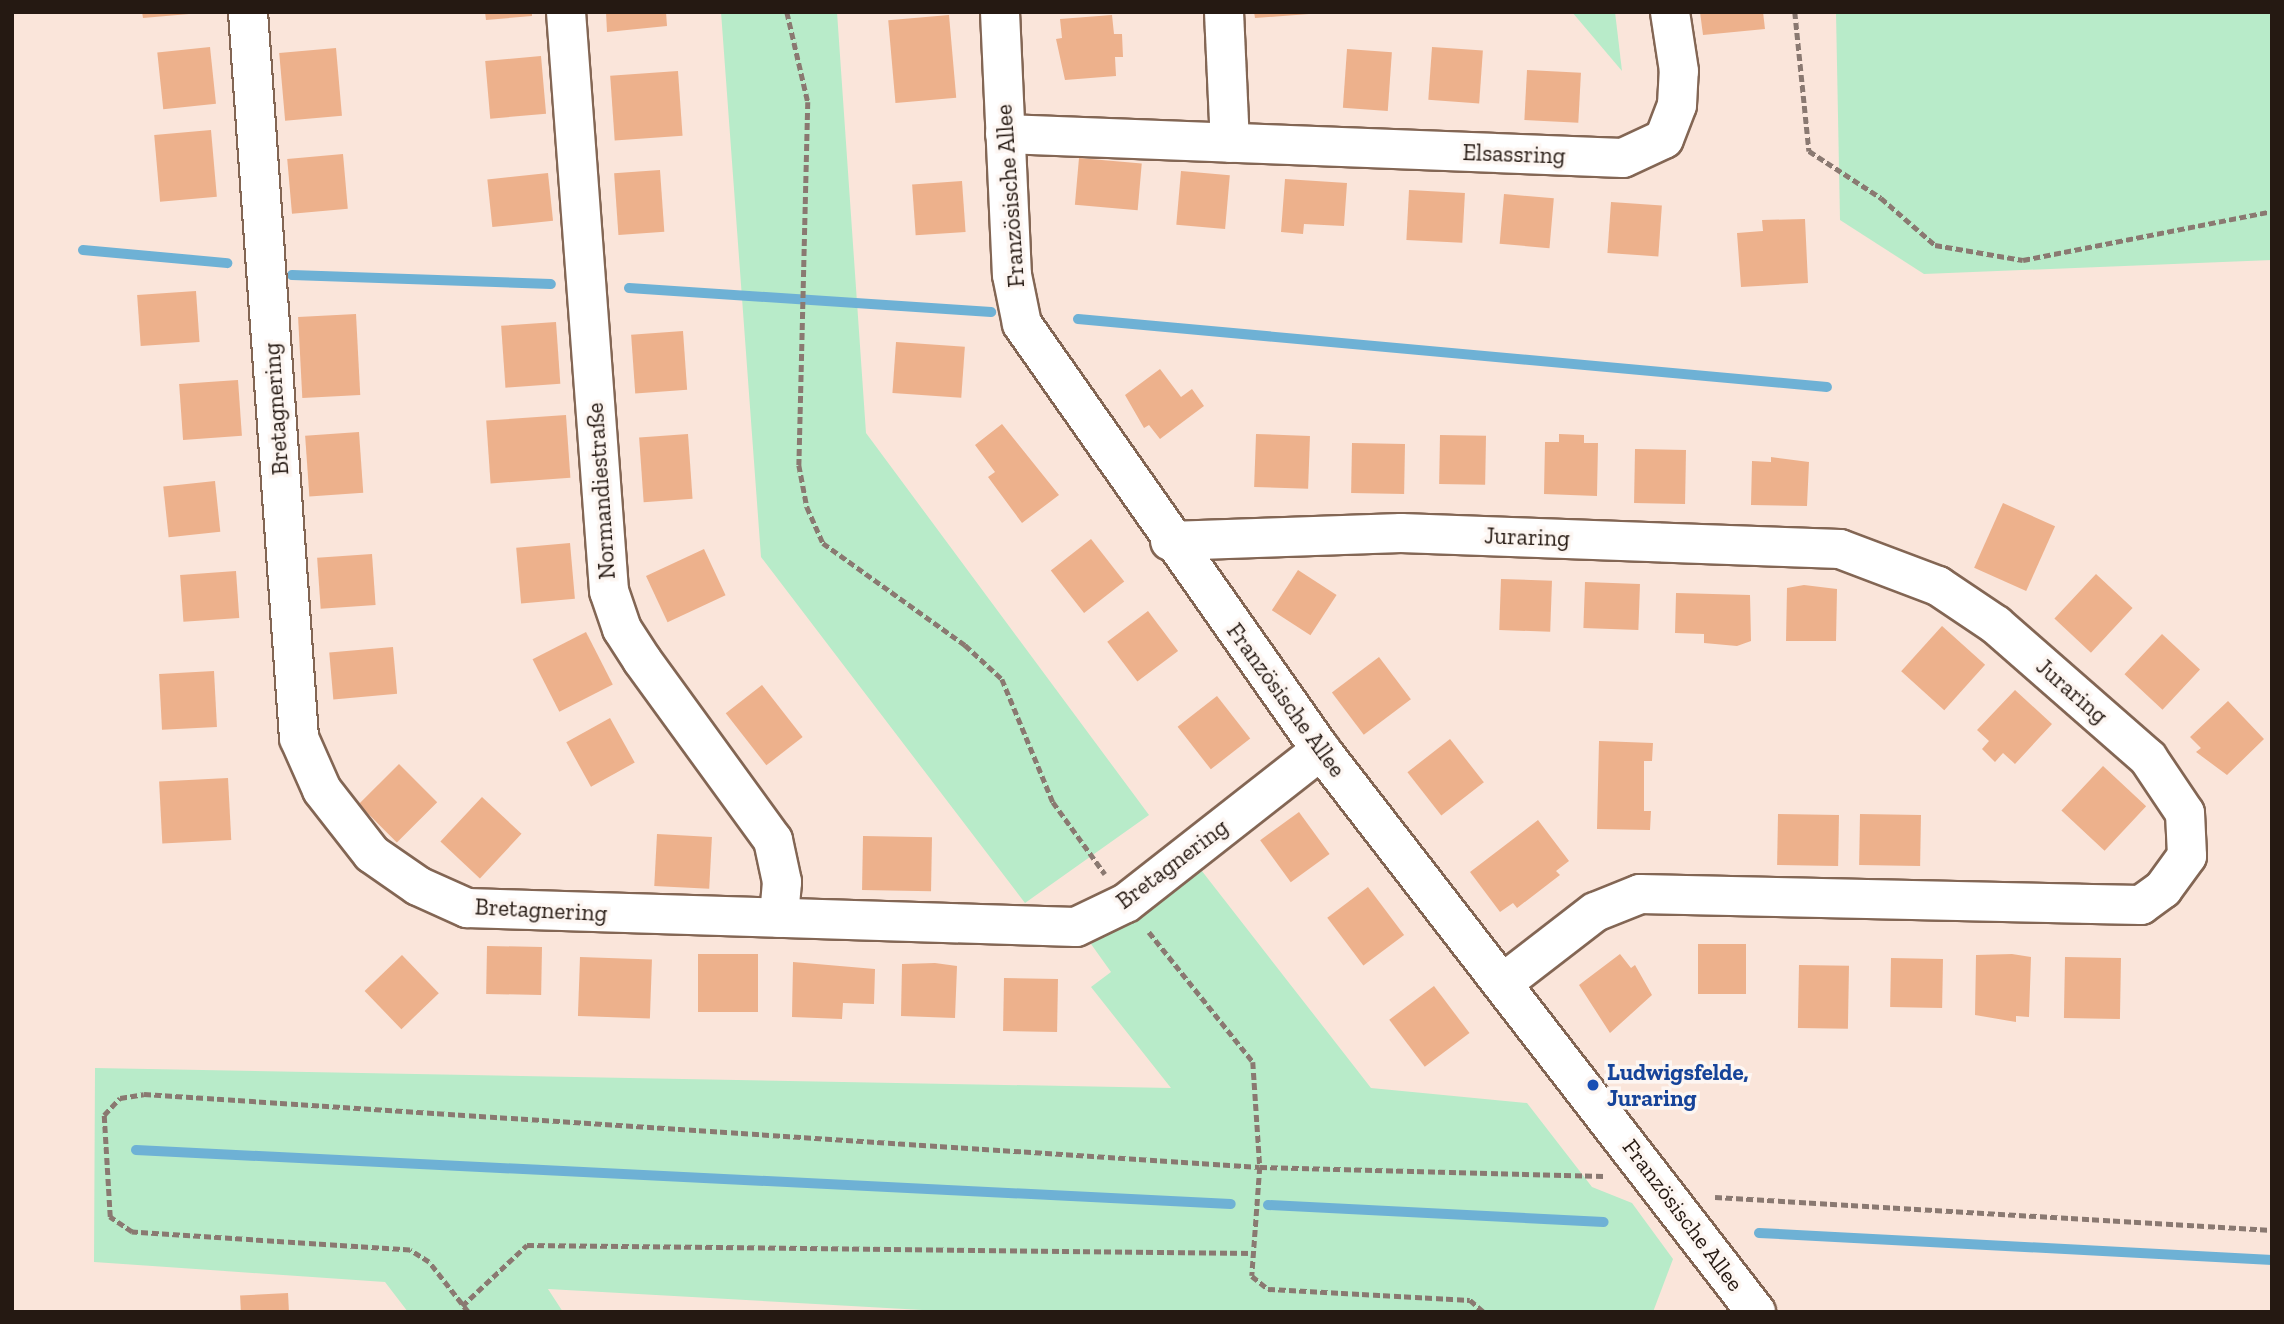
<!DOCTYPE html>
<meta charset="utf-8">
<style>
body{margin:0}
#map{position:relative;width:2284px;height:1324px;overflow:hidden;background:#fae5da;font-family:"Zilla Slab",serif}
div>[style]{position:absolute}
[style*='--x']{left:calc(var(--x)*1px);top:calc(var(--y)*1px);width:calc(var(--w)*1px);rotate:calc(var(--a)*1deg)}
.green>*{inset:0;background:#b8ebc9}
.stream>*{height:10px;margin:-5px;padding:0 5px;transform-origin:5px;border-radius:5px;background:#6eb1d5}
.building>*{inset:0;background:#edb18c;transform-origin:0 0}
.path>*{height:4.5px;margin-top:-2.25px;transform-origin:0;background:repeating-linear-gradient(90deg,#8a7971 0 7px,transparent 0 10.5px)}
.roads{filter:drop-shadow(2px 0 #836654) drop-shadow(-2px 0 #836654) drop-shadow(0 2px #836654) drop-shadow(0 -2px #836654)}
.minor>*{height:38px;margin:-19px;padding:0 19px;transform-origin:19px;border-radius:19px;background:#fff}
.dots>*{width:19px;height:19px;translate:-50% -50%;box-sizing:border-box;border:4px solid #fdf6f2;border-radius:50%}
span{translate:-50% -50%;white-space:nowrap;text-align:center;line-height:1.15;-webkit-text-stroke:7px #fdf6f2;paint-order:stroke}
.street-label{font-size:23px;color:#251912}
.transit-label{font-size:23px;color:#164399;font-weight:700}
.left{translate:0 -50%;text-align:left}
.frame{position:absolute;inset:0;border:14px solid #251912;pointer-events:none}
</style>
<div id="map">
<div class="green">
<div style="clip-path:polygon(721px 12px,837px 12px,866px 433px,1149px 815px,1025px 903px,761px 557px)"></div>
<div style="clip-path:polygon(1572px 12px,1615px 12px,1622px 71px)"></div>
<div style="clip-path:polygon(1836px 12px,2272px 12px,2272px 260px,1924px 274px,1840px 220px)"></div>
<div style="clip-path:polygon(1198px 866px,1371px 1088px,1527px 1103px,1592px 1187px,1632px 1203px,1673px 1259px,1653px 1312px,958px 1312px,548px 1289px,563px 1312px,408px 1312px,385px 1282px,94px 1262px,95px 1068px,1171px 1088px,1091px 987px,1111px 972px,1091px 944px)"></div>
</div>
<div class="stream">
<div style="--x:83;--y:250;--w:145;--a:5.2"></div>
<div style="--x:292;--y:275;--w:259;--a:2"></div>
<div style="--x:629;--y:288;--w:363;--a:3.8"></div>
<div style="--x:1078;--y:319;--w:752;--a:5.19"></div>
<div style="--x:136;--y:1150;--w:1096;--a:2.82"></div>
<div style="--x:1268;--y:1205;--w:336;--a:2.9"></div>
<div style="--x:1759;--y:1233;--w:514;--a:3.01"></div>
</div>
<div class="building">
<div style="clip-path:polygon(142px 12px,189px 12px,189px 14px,143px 18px)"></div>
<div style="clip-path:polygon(485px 12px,532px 12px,532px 16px,486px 20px)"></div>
<div style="clip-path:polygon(606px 12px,666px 12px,667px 26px,607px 32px)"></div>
<div style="clip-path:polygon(1254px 12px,1309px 12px,1309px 14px,1255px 18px)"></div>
<div style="clip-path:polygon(1700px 12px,1763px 12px,1765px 29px,1703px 35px)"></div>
<div style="left:949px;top:15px;width:83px;height:61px;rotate:85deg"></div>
<div style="clip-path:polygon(1112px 15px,1114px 34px,1122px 34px,1123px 57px,1115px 57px,1116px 76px,1065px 80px,1056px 39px,1062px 38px,1060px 19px)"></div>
<div style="left:210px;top:47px;width:57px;height:53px;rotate:84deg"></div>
<div style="left:1432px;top:47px;width:51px;height:53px;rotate:4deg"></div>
<div style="left:336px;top:48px;width:68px;height:57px;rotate:85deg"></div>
<div style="left:1347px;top:49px;width:45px;height:59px;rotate:4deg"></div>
<div style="left:541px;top:56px;width:58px;height:56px;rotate:85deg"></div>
<div style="left:1527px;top:70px;width:54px;height:50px;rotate:3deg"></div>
<div style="left:678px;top:71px;width:65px;height:68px;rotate:86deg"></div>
<div style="left:211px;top:130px;width:67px;height:57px;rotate:85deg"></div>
<div style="left:343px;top:154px;width:55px;height:56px;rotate:85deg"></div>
<div style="left:1079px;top:158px;width:63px;height:47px;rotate:5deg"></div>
<div style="left:660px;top:170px;width:62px;height:46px;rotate:86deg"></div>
<div style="left:1181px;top:171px;width:49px;height:54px;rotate:5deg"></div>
<div style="left:548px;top:173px;width:48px;height:61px;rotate:84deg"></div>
<div style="clip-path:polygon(1285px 179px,1347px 183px,1344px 226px,1304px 224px,1303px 234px,1281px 232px)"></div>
<div style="left:962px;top:181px;width:51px;height:50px;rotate:86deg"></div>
<div style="left:1409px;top:190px;width:56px;height:50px;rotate:3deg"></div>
<div style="left:1504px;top:194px;width:50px;height:50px;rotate:5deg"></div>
<div style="left:1611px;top:202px;width:51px;height:51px;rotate:4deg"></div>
<div style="clip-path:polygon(1805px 219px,1808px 283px,1741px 287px,1737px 233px,1763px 231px,1762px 220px)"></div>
<div style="left:196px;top:291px;width:51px;height:59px;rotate:86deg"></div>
<div style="left:356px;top:314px;width:81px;height:58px;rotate:87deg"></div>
<div style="left:556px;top:322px;width:62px;height:55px;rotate:86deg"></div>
<div style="left:683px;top:331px;width:59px;height:52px;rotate:86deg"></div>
<div style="left:896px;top:342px;width:69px;height:51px;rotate:4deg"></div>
<div style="clip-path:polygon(1160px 369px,1181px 397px,1192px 389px,1204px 406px,1160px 439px,1149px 425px,1144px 428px,1125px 395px)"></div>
<div style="left:238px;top:380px;width:56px;height:59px;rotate:86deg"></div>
<div style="left:566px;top:415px;width:63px;height:80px;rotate:86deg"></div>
<div style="clip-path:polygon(1002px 424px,1059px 495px,1022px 523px,988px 477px,995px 472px,975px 445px)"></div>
<div style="left:359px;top:432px;width:61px;height:54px;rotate:86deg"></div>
<div style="left:688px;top:434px;width:65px;height:49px;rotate:86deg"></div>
<div style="left:1256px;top:434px;width:54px;height:53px;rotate:2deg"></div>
<div style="clip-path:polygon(1559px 434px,1584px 435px,1584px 443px,1598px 443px,1597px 496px,1544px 494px,1545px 442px,1559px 442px)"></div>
<div style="left:1440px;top:435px;width:46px;height:49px;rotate:1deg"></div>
<div style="left:1352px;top:443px;width:53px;height:50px;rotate:1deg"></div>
<div style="left:1635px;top:449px;width:51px;height:54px;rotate:1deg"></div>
<div style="clip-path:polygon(1771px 457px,1809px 462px,1807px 506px,1751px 505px,1752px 461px,1771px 462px)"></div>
<div style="left:215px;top:481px;width:51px;height:52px;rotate:84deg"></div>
<div style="left:2003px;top:503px;width:57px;height:71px;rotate:24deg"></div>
<div style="left:1091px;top:539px;width:54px;height:51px;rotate:52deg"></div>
<div style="left:570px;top:543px;width:56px;height:54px;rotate:85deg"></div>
<div style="left:704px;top:549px;width:51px;height:64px;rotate:65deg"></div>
<div style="left:372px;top:554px;width:51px;height:55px;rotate:86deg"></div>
<div style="left:1298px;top:570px;width:46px;height:48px;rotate:33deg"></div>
<div style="left:236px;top:571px;width:47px;height:56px;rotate:86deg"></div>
<div style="left:2096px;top:574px;width:50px;height:61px;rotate:43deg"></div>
<div style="left:1501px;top:579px;width:51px;height:51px;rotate:2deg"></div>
<div style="left:1585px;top:582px;width:55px;height:46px;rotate:2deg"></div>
<div style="clip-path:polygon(1804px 585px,1837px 589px,1836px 641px,1786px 641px,1787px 588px)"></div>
<div style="clip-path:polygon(1676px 593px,1750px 595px,1751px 641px,1737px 646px,1704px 643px,1704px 634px,1675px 633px)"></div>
<div style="left:1148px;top:611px;width:50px;height:51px;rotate:53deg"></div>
<div style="left:1942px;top:626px;width:58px;height:61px;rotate:42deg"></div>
<div style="left:586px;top:632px;width:59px;height:60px;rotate:63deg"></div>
<div style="left:2162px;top:634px;width:52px;height:55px;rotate:43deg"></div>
<div style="left:393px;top:647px;width:47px;height:64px;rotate:85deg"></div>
<div style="left:1379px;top:657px;width:53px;height:59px;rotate:53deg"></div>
<div style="left:214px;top:671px;width:56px;height:55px;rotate:87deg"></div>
<div style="left:762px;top:685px;width:66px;height:46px;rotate:52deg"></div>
<div style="clip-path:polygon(2015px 690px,2052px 724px,2015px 764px,2003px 753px,1995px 762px,1982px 749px,1989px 741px,1977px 730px)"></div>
<div style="left:1217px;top:696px;width:54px;height:50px;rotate:52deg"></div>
<div style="clip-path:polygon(2228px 701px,2264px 739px,2227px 775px,2196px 752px,2201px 748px,2190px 737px)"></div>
<div style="left:610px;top:718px;width:51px;height:50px;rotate:61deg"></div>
<div style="left:1450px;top:739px;width:55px;height:54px;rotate:52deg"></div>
<div style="clip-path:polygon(1599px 741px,1653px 743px,1652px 761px,1644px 761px,1644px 811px,1651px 811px,1650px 830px,1597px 829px)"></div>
<div style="left:399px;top:764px;width:54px;height:57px;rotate:45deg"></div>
<div style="left:2103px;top:766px;width:59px;height:61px;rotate:43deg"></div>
<div style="left:228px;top:778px;width:62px;height:69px;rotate:87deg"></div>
<div style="left:482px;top:797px;width:54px;height:61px;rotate:43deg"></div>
<div style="left:1299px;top:812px;width:52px;height:48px;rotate:54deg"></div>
<div style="left:1778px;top:814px;width:61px;height:51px;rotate:1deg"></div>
<div style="left:1860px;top:814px;width:61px;height:51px;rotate:1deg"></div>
<div style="clip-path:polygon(1538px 820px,1569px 861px,1556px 871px,1560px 875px,1517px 908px,1513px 903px,1500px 912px,1470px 872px)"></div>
<div style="left:657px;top:834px;width:55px;height:52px;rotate:3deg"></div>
<div style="left:863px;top:836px;width:69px;height:54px;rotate:1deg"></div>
<div style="left:1368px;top:887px;width:60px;height:51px;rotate:53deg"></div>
<div style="left:1698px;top:944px;width:48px;height:50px"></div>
<div style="left:487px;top:946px;width:55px;height:48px;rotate:1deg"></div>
<div style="left:698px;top:954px;width:60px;height:58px"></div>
<div style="clip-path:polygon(1620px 954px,1631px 968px,1635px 965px,1652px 995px,1610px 1033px,1579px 985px)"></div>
<div style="clip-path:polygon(2012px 954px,2031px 957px,2029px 1017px,2016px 1016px,2016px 1022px,1975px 1015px,1976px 955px)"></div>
<div style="left:402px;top:955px;width:53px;height:52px;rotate:46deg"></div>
<div style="left:580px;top:957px;width:72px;height:59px;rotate:2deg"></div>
<div style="left:2065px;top:957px;width:56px;height:61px;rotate:1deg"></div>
<div style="left:1891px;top:958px;width:52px;height:49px;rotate:1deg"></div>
<div style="clip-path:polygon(793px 962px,875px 969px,874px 1004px,843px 1003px,842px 1019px,792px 1017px)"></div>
<div style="clip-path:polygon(935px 963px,957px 966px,955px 1018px,901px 1016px,902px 964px)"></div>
<div style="left:1799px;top:965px;width:50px;height:63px;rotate:1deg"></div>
<div style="left:1004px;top:978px;width:54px;height:53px;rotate:1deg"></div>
<div style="left:1434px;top:986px;width:59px;height:56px;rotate:53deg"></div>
<div style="left:288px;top:1293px;width:19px;height:48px;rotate:87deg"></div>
</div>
<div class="path">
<div style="--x:787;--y:12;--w:92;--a:76.9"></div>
<div style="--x:808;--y:102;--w:363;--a:91.4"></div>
<div style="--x:799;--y:465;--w:43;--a:79.2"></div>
<div style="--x:807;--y:507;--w:39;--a:66"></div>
<div style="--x:823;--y:543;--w:175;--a:35.7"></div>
<div style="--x:965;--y:645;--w:50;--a:42.6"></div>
<div style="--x:1002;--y:679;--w:133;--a:67.5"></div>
<div style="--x:1053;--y:802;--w:89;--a:54.2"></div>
<div style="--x:1795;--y:12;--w:140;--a:84.2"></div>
<div style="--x:1809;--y:151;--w:86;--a:33.1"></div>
<div style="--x:1881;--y:198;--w:72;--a:41"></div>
<div style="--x:1935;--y:245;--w:89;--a:9.7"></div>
<div style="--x:2023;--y:260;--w:254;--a:-11.1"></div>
<div style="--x:1149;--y:932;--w:166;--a:51.3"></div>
<div style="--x:1253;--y:1062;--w:105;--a:86.2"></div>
<div style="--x:1260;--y:1167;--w:109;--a:94.2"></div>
<div style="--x:1252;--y:1276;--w:21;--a:39"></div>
<div style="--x:1268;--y:1289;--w:202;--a:3.1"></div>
<div style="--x:1470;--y:1300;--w:18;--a:41"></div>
<div style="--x:1715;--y:1197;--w:558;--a:3.39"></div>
<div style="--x:462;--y:1306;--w:89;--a:-43.2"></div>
<div style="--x:527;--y:1245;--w:727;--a:0.63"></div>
<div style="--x:468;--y:1312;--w:63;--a:-128"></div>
<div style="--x:429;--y:1262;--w:22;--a:-148"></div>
<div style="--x:410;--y:1250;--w:279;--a:-176.3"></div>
<div style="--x:132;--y:1232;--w:27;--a:-146"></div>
<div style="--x:110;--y:1217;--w:102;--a:-93.4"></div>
<div style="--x:104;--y:1115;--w:23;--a:-47"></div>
<div style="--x:120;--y:1098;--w:24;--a:-9"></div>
<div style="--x:144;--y:1094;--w:1118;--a:3.74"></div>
<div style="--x:1260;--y:1167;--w:344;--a:1.5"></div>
</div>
<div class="roads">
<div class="minor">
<div style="--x:248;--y:12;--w:728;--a:85.98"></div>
<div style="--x:299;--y:738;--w:57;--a:66.1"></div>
<div style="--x:322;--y:790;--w:81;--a:52"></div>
<div style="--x:372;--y:854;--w:56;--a:34.8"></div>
<div style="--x:418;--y:886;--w:54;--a:24.2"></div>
<div style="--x:467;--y:908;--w:609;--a:1.79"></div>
<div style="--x:1076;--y:927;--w:55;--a:-25.6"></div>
<div style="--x:1126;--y:903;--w:248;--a:-38.1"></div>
<div style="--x:566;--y:12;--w:581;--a:85.75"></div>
<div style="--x:609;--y:591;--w:40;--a:71.1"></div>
<div style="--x:622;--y:629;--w:37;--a:57"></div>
<div style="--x:642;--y:660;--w:223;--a:54"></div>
<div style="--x:773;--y:840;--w:43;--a:77.9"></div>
<div style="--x:782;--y:882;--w:36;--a:95"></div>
<div style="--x:1000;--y:12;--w:263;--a:87.4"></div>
<div style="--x:1012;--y:275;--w:50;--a:78.5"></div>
<div style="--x:1022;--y:324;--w:520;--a:54.94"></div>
<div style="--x:1321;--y:750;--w:711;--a:52.26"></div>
<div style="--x:1224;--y:12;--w:131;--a:87.4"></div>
<div style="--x:1005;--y:134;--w:618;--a:2.22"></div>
<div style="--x:1623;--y:158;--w:45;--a:-24.9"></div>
<div style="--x:1664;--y:139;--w:36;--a:-69"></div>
<div style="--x:1677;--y:105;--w:34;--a:-87"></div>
<div style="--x:1679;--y:71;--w:60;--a:-98.7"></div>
<div style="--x:1170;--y:541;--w:231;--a:-2"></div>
<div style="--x:1401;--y:533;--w:439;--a:2.1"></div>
<div style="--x:1840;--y:549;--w:105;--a:20.7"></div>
<div style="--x:1938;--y:586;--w:70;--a:33.9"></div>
<div style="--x:1996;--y:625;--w:202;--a:41.2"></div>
<div style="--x:2148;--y:758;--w:66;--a:56.1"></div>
<div style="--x:2185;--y:813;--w:43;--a:87.3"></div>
<div style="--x:2187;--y:856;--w:41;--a:126"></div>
<div style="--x:2163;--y:889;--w:27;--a:144"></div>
<div style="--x:2141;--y:905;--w:501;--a:-178.74"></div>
<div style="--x:1640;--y:894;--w:48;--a:158.2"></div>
<div style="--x:1595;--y:912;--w:116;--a:142.3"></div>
</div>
</div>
<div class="dots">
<div style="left:1593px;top:1085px;background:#1a4fb4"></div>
</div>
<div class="street-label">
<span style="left:1514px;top:154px;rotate:2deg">Elsassring</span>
<span style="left:1010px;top:196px;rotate:-94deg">Französische Allee</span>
<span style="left:276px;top:409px;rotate:-94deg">Bretagnering</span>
<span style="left:601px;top:491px;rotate:-94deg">Normandiestraße</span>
<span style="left:1527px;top:537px;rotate:2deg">Juraring</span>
<span style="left:2072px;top:691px;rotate:41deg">Juraring</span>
<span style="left:1286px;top:700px;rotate:54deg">Französische Allee</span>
<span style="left:1172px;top:864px;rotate:-37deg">Bretagnering</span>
<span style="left:541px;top:910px;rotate:3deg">Bretagnering</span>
<span style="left:1683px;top:1215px;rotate:53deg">Französische Allee</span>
</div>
<div class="transit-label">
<span class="left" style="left:1607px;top:1085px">Ludwigsfelde,<br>Juraring</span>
</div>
<div class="frame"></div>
</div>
